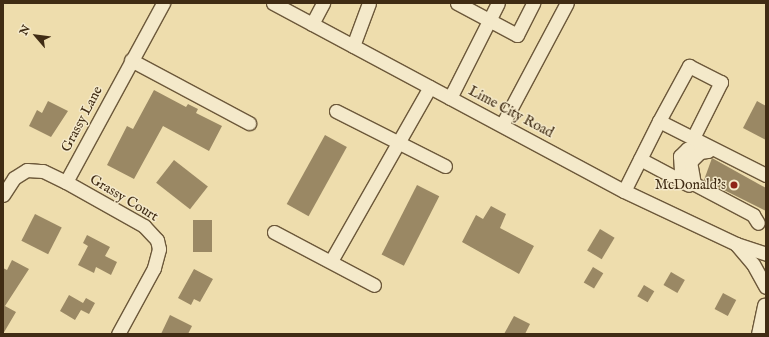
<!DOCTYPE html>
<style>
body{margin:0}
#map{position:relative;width:769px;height:337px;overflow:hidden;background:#eeddad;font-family:"IM FELL English",serif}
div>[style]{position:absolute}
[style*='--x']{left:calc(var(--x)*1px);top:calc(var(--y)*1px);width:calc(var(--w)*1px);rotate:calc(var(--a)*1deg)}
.building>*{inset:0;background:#9a8864;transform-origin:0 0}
.roads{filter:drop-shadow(1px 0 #6c583a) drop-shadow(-1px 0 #6c583a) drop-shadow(0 1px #6c583a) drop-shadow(0 -1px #6c583a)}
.minor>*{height:13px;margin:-6.5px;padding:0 6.5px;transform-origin:6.5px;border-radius:6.5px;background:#f4e9ca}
.dots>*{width:11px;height:11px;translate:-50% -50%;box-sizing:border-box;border:2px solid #f4e9ca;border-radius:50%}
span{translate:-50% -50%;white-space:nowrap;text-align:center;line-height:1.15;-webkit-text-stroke:3px #f4e9ca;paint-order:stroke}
.street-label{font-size:14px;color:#402c14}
.poi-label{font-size:14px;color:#402c14}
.right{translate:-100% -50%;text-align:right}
.frame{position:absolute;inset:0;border:4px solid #402c14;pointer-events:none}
.north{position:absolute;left:16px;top:16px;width:40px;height:40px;-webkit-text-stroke:3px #f4e9ca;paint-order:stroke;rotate:298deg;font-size:11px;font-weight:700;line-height:16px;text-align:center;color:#402c14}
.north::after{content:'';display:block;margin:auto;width:14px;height:18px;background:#402c14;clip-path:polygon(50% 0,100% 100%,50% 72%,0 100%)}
</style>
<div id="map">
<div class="building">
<div style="clip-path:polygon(154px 90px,186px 107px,188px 104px,198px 109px,196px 113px,222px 126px,209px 151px,163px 126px,134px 179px,107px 165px,127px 126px,133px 129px)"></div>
<div style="clip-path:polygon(48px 101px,68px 111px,51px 137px,29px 126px,37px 110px,42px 113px)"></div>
<div style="clip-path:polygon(757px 101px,766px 106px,766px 140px,743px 128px)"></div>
<div style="left:325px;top:135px;width:25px;height:79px;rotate:29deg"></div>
<div style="clip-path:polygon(712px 158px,766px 188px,766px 211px,704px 180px)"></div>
<div style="left:174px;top:160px;width:43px;height:29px;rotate:38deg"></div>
<div style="left:417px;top:185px;width:25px;height:78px;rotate:27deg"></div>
<div style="clip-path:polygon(491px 206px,506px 214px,500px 228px,534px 246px,519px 274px,462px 242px,476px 215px,483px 219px)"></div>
<div style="left:35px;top:214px;width:30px;height:30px;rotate:27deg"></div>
<div style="left:193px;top:220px;width:19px;height:32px"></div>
<div style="left:600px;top:229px;width:17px;height:25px;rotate:31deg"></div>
<div style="clip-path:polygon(87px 235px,110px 247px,105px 256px,117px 262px,111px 275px,96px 267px,94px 273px,78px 265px,88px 246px,83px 243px)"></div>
<div style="clip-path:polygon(12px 260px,29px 269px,5px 306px,16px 312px,3px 334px,3px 268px,7px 270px)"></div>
<div style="left:593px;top:267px;width:12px;height:18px;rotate:31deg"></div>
<div style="clip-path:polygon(194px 269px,213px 279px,200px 302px,194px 299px,191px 305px,178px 298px)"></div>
<div style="left:671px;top:272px;width:16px;height:15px;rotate:30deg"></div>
<div style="left:644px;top:285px;width:12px;height:13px;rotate:31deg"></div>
<div style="left:723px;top:293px;width:15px;height:18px;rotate:28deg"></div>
<div style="clip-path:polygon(69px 295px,83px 303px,86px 298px,95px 303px,89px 314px,81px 310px,75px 320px,60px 311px)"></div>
<div style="clip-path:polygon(170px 315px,192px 326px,188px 334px,161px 334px)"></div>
<div style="clip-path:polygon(514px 316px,530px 324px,525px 334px,504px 334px)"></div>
</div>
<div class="roads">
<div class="minor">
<div style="--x:273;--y:3;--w:398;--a:28.2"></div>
<div style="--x:624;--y:191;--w:124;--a:25.3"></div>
<div style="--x:736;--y:244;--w:32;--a:18"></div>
<div style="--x:457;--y:3;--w:68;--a:28.1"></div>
<div style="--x:517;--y:35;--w:36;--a:-63"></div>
<div style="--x:312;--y:24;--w:24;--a:-62"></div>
<div style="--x:353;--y:46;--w:46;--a:-69.6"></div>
<div style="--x:131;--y:60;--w:134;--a:28.1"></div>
<div style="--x:450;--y:98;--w:106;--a:-63.2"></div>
<div style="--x:336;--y:111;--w:122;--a:26.8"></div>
<div style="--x:659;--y:121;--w:63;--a:-61.4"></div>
<div style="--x:689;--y:66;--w:36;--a:27"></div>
<div style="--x:721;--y:82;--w:63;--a:116.6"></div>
<div style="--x:502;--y:125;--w:138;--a:-62"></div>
<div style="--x:708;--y:151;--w:13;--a:-157"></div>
<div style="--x:696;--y:146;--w:9;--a:162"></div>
<div style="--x:687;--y:149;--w:10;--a:135"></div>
<div style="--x:680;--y:156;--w:16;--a:86"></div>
<div style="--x:681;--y:172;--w:10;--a:53"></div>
<div style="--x:687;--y:180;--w:75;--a:27.9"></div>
<div style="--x:753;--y:215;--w:9;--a:58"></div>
<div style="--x:640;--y:159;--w:55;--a:28"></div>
<div style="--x:66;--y:182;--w:90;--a:29.4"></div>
<div style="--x:144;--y:226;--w:19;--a:47"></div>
<div style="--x:157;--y:240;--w:9;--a:77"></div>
<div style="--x:159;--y:249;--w:20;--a:105"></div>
<div style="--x:154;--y:268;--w:75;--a:118.6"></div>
<div style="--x:694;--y:184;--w:22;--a:-100"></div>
<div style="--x:690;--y:162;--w:14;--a:-45"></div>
<div style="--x:700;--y:152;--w:7;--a:-8"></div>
<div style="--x:624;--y:191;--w:78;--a:-63.4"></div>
<div style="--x:659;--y:121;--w:120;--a:26.8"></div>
<div style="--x:3;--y:195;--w:20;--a:-57"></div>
<div style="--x:14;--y:178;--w:15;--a:-32"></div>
<div style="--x:27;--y:170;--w:16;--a:4"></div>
<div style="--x:43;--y:171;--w:25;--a:26"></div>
<div style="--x:66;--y:182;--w:204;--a:-61.5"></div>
<div style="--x:274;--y:232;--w:113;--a:27.9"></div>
<div style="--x:736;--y:244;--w:26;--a:50"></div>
<div style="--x:753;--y:264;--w:26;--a:61"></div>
<div style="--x:331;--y:261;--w:200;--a:-60.4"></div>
<div style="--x:758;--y:334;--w:30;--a:-78"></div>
</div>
</div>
<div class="dots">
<div style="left:734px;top:185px;background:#8f2418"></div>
</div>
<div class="street-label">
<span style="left:511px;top:112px;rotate:28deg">Lime City Road</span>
<span style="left:82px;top:119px;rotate:-62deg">Grassy Lane</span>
<span style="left:124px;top:198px;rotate:31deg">Grassy Court</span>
</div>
<div class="poi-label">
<span class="right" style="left:726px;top:185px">McDonald's</span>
</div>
<div class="frame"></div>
<div class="north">N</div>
</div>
